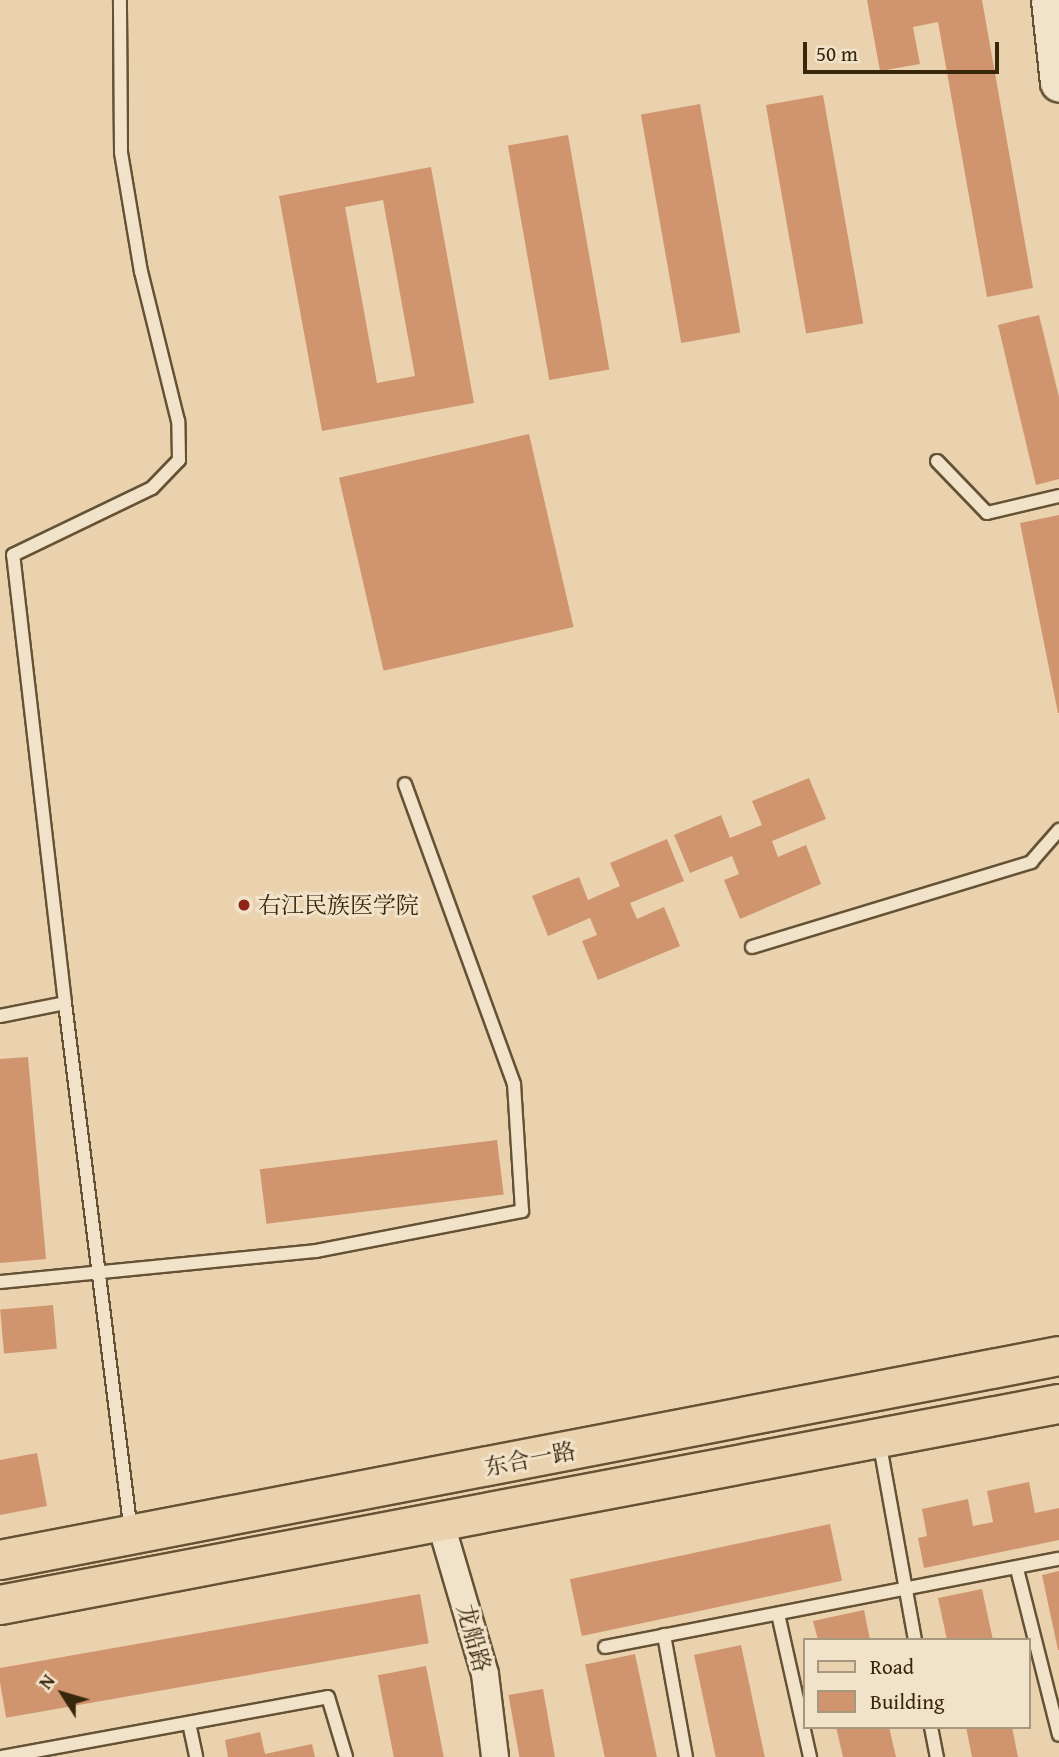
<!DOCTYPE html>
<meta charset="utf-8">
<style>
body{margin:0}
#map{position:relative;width:1059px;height:1757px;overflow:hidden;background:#e9d2ad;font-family:"Gentium Book Plus","Noto Serif SC",serif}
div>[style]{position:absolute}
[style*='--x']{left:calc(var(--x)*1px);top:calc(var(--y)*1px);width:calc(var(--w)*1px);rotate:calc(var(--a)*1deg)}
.building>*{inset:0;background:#d0956f;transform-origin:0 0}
.roads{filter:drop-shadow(2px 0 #655234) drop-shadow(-2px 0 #655234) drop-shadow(0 2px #655234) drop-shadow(0 -2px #655234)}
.service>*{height:12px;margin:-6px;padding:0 6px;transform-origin:6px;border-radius:6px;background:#f1e2ca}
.minor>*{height:26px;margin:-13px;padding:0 13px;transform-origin:13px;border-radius:13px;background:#f1e2ca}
.secondary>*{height:37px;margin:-18.5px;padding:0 18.5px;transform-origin:18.5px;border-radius:18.5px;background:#f1e2ca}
.primary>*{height:38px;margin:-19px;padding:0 19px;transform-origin:19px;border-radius:19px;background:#e9d2ad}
.dots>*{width:19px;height:19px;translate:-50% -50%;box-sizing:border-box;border:4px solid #f1e2ca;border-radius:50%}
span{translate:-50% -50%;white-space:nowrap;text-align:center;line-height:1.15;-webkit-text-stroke:6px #f1e2ca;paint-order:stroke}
.poi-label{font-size:23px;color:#39270c}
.left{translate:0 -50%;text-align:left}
.street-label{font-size:23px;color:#39270c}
.legend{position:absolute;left:803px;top:1638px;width:228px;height:91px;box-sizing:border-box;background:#f1e2ca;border:2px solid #a7977e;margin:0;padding:9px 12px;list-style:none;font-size:21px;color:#39270c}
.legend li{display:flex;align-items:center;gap:14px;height:35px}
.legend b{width:35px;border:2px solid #a7977e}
.north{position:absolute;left:28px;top:1659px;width:70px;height:70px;-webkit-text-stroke:5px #f1e2ca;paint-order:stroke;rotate:307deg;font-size:19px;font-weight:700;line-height:28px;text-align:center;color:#39270c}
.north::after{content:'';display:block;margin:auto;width:24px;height:32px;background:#39270c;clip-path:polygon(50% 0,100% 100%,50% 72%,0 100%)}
.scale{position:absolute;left:803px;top:42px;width:196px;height:32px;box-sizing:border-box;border:4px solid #39270c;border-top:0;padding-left:9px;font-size:21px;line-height:24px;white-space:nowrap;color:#39270c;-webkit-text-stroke:5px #f1e2ca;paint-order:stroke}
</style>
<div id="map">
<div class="building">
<div style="clip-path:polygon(867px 0,982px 0,1033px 288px,987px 297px,938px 22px,913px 27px,920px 64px,880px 71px)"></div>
<div style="left:823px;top:95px;width:232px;height:58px;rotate:80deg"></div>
<div style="left:700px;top:104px;width:232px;height:60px;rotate:80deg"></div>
<div style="left:568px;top:135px;width:238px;height:61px;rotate:80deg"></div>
<div style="clip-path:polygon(evenodd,431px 167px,474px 403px,322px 431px,279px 196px,431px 167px,383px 200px,415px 376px,377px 383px,345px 207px,383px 200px)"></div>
<div style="clip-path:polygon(1039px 315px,1059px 397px,1059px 479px,1036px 485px,998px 325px)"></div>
<div style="left:529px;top:434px;width:198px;height:195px;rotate:77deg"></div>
<div style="clip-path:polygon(1059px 515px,1059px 713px,1058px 713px,1020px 523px)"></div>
<div style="clip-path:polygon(809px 778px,826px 819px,772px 841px,778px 857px,806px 845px,821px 884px,740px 919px,724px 880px,739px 874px,732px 856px,690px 873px,674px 835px,721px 815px,730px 838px,762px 825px,752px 801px)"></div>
<div style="clip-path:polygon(667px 839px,684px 881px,630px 903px,637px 919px,664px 907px,680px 946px,598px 980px,582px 941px,597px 935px,590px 918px,548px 936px,532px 896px,579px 877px,588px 900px,620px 886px,610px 863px)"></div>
<div style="clip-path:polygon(28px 1057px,46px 1259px,0 1263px,0 1059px)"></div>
<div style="left:497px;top:1140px;width:55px;height:239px;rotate:83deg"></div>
<div style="left:53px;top:1305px;width:44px;height:53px;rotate:85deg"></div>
<div style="clip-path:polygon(37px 1453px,47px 1506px,0 1515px,0 1460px)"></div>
<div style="clip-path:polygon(1029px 1482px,1035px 1513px,1059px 1508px,1059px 1540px,924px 1568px,918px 1538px,927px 1536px,922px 1509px,968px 1499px,973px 1526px,993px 1522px,987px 1491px)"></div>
<div style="left:830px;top:1524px;width:58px;height:266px;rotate:78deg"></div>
<div style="clip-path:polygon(1059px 1571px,1059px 1650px,1058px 1650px,1042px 1575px)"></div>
<div style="clip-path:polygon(982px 1589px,993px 1640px,947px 1640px,938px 1598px)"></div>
<div style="left:420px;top:1594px;width:50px;height:429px;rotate:80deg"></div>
<div style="clip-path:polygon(864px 1610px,870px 1640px,818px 1640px,813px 1621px)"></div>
<div style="left:741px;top:1645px;width:115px;height:48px;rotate:78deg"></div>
<div style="left:635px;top:1654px;width:105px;height:51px;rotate:78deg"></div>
<div style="left:426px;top:1666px;width:93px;height:49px;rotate:79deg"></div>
<div style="left:543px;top:1689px;width:69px;height:35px;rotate:80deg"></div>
<div style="clip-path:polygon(836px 1727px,889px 1727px,896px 1757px,843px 1757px)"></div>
<div style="clip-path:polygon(966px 1727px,1012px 1727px,1018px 1757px,972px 1757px)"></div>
<div style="clip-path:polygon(260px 1732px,265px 1754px,312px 1744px,315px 1757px,228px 1757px,225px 1740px)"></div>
</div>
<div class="roads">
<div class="service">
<div style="--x:937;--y:461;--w:72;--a:46.1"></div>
<div style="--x:987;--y:513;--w:74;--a:-13.3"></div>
<div style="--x:752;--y:947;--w:292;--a:-16.9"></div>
<div style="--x:1031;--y:862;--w:43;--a:-48.8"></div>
<div style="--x:65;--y:1003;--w:451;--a:-96.6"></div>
<div style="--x:13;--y:555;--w:154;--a:-25.7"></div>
<div style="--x:152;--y:488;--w:39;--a:-46"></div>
<div style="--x:179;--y:460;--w:39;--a:-91"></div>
<div style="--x:178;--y:421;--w:154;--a:-103.9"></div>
<div style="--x:141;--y:272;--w:122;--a:-99.5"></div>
<div style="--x:121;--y:152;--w:152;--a:-90.4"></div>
<div style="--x:0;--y:1016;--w:66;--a:-11.3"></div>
<div style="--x:65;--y:1003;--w:533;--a:82.89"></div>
<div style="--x:0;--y:1282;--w:318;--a:-5.6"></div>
<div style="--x:316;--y:1251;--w:210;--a:-11"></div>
<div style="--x:522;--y:1211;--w:127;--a:-93.6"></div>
<div style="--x:514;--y:1084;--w:319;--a:-110"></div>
<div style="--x:879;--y:1440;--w:203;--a:79.8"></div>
<div style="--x:1017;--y:1569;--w:171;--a:75.8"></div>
<div style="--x:778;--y:1614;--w:147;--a:77.4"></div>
<div style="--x:664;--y:1635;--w:124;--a:79.8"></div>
<div style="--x:605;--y:1647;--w:462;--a:-11"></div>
<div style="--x:189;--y:1723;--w:35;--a:78"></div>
<div style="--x:931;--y:1727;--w:31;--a:79"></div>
<div style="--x:2;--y:1757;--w:331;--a:-10.4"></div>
<div style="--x:328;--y:1697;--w:63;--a:73.3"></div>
</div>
<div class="minor">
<div style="--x:440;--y:1521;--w:159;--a:73.6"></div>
<div style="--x:485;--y:1674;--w:84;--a:83.1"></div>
</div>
<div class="secondary">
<div style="--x:1050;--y:0;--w:83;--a:83.8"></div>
</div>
<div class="primary">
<div style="--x:0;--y:1560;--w:1078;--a:-10.9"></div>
<div style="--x:0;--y:1605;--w:1078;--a:-10.75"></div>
</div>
</div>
<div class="dots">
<div style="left:244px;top:905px;background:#8f2418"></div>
</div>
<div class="poi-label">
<span class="left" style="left:258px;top:905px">右江民族医学院</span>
</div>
<div class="street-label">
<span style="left:530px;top:1459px;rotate:-11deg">东合一路</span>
<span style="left:474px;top:1638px;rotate:75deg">龙船路</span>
</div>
<ul class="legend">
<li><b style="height:9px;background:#e9d2ad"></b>Road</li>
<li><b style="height:19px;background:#d0956f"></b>Building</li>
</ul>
<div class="north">N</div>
<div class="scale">50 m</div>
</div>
